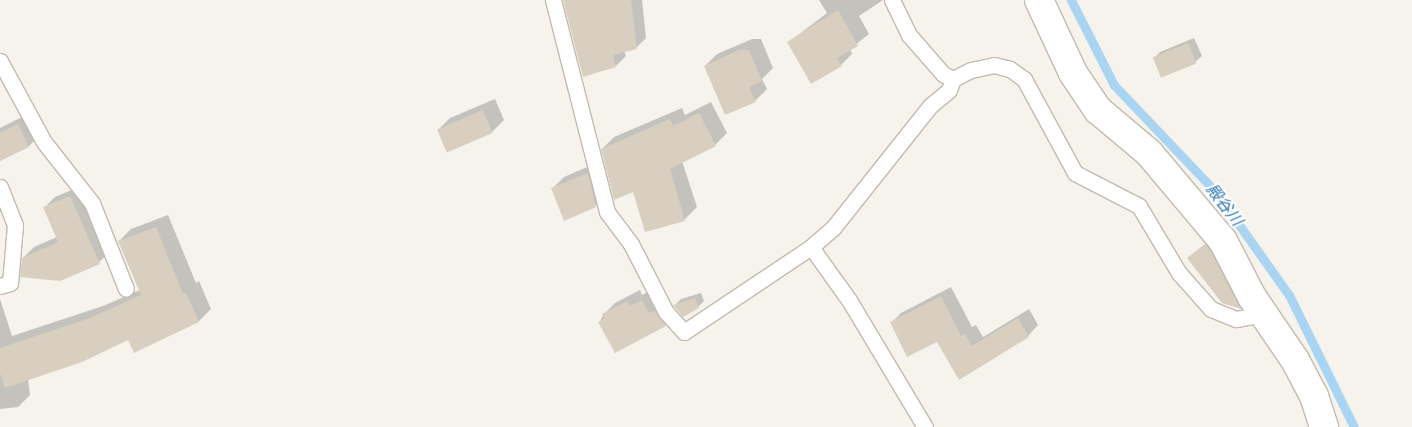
<!DOCTYPE html>
<meta charset="utf-8">
<style>
body{margin:0}
#map{position:relative;width:1412px;height:427px;overflow:hidden;background:#f6f3ec;font-family:"Fira Sans Condensed","Noto Sans JP",sans-serif}
div>[style]{position:absolute}
[style*='--x']{left:calc(var(--x)*1px);top:calc(var(--y)*1px);width:calc(var(--w)*1px);rotate:calc(var(--a)*1deg)}
.shadow>*{inset:0;background:#0003}
.stream>*{height:9px;margin:-4.5px;padding:0 4.5px;transform-origin:4.5px;border-radius:4.5px;background:#a9d4f2}
.building>*{inset:0;background:#d8cfc1;transform-origin:0 0}
.roads{filter:drop-shadow(1px 0 #c2bbae) drop-shadow(-1px 0 #c2bbae) drop-shadow(0 1px #c2bbae) drop-shadow(0 -1px #c2bbae)}
.lane>*{height:15px;margin:-7.5px;padding:0 7.5px;transform-origin:7.5px;border-radius:7.5px;background:#fff}
.street>*{height:28px;margin:-14px;padding:0 14px;transform-origin:14px;border-radius:14px;background:#fff}
span{translate:-50% -50%;white-space:nowrap;text-align:center;line-height:1.15;-webkit-text-stroke:4px #fff;paint-order:stroke}
.water-label{font-size:16px;color:#2e7ab2;font-style:italic}
</style>
<div id="map">
<div class="shadow">
<div style="clip-path:polygon(564px 0,642px 0,646px 38px,636px 48px,624px 51px,626px 56px,616px 66px)"></div>
<div style="clip-path:polygon(819px 0,883px 0,859px 16px,869px 34px,850px 49px,852px 54px,841px 65px,789px 42px,827px 13px)"></div>
<div style="clip-path:polygon(1194px 38px,1202px 56px,1195px 62px,1154px 58px,1160px 52px)"></div>
<div style="clip-path:polygon(752px 39px,761px 39px,773px 68px,762px 79px,767px 89px,755px 101px,705px 66px,717px 54px)"></div>
<div style="clip-path:polygon(495px 99px,504px 120px,492px 132px,438px 130px,450px 118px)"></div>
<div style="clip-path:polygon(711px 102px,727px 133px,715px 145px,682px 161px,697px 207px,685px 219px,646px 231px,634px 191px,602px 149px,614px 137px,682px 108px,685px 115px)"></div>
<div style="clip-path:polygon(30px 113px,41px 134px,29px 146px,0 159px,0 128px)"></div>
<div style="clip-path:polygon(599px 162px,607px 194px,595px 206px,552px 189px,564px 177px)"></div>
<div style="clip-path:polygon(81px 186px,110px 252px,99px 262px,23px 258px,34px 247px,57px 237px,45px 207px,55px 197px)"></div>
<div style="clip-path:polygon(168px 215px,196px 283px,199px 281px,211px 309px,199px 321px,129px 339px,28px 379px,30px 395px,18px 407px,0 409px,0 299px,12px 336px,103px 306px,140px 290px,119px 241px,131px 229px)"></div>
<div style="clip-path:polygon(1218px 233px,1252px 296px,1241px 307px,1222px 302px,1189px 258px)"></div>
<div style="clip-path:polygon(951px 287px,972px 327px,976px 325px,983px 337px,1029px 309px,1038px 325px,1028px 336px,959px 378px,937px 340px,891px 323px,901px 313px)"></div>
<div style="clip-path:polygon(654px 289px,677px 313px,665px 325px,615px 351px,600px 322px,603px 315px,615px 303px,640px 290px,642px 295px)"></div>
<div style="clip-path:polygon(701px 293px,704px 301px,698px 307px,675px 305px,681px 299px)"></div>
</div>
<div class="stream">
<div style="--x:1071;--y:0;--w:95;--a:63.2"></div>
<div style="--x:1114;--y:85;--w:146;--a:46.4"></div>
<div style="--x:1215;--y:191;--w:128;--a:54.6"></div>
<div style="--x:1289;--y:295;--w:147;--a:63.8"></div>
</div>
<div class="building">
<div style="clip-path:polygon(563px 0,631px 0,637px 49px,613px 55px,616px 67px,583px 77px)"></div>
<div style="clip-path:polygon(838px 10px,858px 46px,837px 58px,842px 66px,811px 84px,787px 42px)"></div>
<div style="left:1188px;top:43px;width:22px;height:38px;rotate:68deg"></div>
<div style="clip-path:polygon(739px 50px,749px 50px,762px 81px,749px 87px,756px 102px,725px 115px,704px 66px)"></div>
<div style="left:483px;top:110px;width:25px;height:50px;rotate:67deg"></div>
<div style="clip-path:polygon(699px 113px,716px 146px,670px 169px,685px 221px,645px 232px,633px 192px,614px 200px,601px 149px,670px 119px,673px 126px)"></div>
<div style="clip-path:polygon(18px 124px,29px 147px,0 161px,0 133px)"></div>
<div style="clip-path:polygon(588px 173px,596px 207px,564px 221px,551px 188px)"></div>
<div style="clip-path:polygon(70px 196px,100px 264px,60px 281px,20px 277px,22px 258px,58px 242px,43px 207px)"></div>
<div style="clip-path:polygon(156px 227px,183px 294px,186px 293px,199px 322px,134px 353px,128px 340px,82px 362px,5px 388px,0 373px,0 348px,90px 318px,141px 295px,118px 241px)"></div>
<div style="clip-path:polygon(1205px 244px,1210px 250px,1241px 309px,1222px 303px,1187px 258px)"></div>
<div style="clip-path:polygon(941px 296px,961px 336px,965px 334px,972px 346px,1018px 318px,1029px 337px,959px 380px,937px 342px,907px 357px,890px 322px)"></div>
<div style="clip-path:polygon(695px 298px,699px 308px,683px 317px,673px 305px)"></div>
<div style="clip-path:polygon(642px 300px,649px 313px,655px 311px,666px 326px,615px 353px,598px 322px,604px 319px,602px 314px,627px 301px,630px 306px)"></div>
</div>
<div class="roads">
<div class="lane">
<div style="--x:553;--y:0;--w:219;--a:75.7"></div>
<div style="--x:607;--y:212;--w:40;--a:53"></div>
<div style="--x:631;--y:244;--w:76;--a:62.8"></div>
<div style="--x:666;--y:312;--w:27;--a:48"></div>
<div style="--x:684;--y:332;--w:153;--a:-33.8"></div>
<div style="--x:811;--y:247;--w:29;--a:-41"></div>
<div style="--x:833;--y:228;--w:156;--a:-51.5"></div>
<div style="--x:930;--y:106;--w:25;--a:-40"></div>
<div style="--x:949;--y:90;--w:12;--a:-70"></div>
<div style="--x:892;--y:0;--w:39;--a:64"></div>
<div style="--x:909;--y:35;--w:52;--a:48.9"></div>
<div style="--x:943;--y:74;--w:11;--a:27"></div>
<div style="--x:953;--y:79;--w:20;--a:-27"></div>
<div style="--x:971;--y:70;--w:24;--a:-12"></div>
<div style="--x:994;--y:65;--w:16;--a:14"></div>
<div style="--x:1010;--y:69;--w:17;--a:36"></div>
<div style="--x:1024;--y:79;--w:107;--a:61.5"></div>
<div style="--x:1075;--y:173;--w:72;--a:27.3"></div>
<div style="--x:1139;--y:206;--w:78;--a:59.2"></div>
<div style="--x:1179;--y:273;--w:48;--a:48.4"></div>
<div style="--x:1211;--y:309;--w:27;--a:22"></div>
<div style="--x:1236;--y:319;--w:28;--a:-10"></div>
<div style="--x:0;--y:61;--w:92;--a:61.5"></div>
<div style="--x:44;--y:142;--w:78;--a:51.8"></div>
<div style="--x:92;--y:203;--w:92;--a:68.4"></div>
<div style="--x:0;--y:187;--w:41;--a:68.5"></div>
<div style="--x:15;--y:225;--w:58;--a:94.9"></div>
<div style="--x:10;--y:283;--w:10;--a:163"></div>
<div style="--x:811;--y:247;--w:65;--a:54.4"></div>
<div style="--x:849;--y:300;--w:148;--a:59.1"></div>
</div>
<div class="street">
<div style="--x:1039;--y:0;--w:81;--a:65"></div>
<div style="--x:1073;--y:73;--w:45;--a:56"></div>
<div style="--x:1098;--y:110;--w:67;--a:40.1"></div>
<div style="--x:1149;--y:153;--w:115;--a:49.9"></div>
<div style="--x:1223;--y:241;--w:63;--a:62.6"></div>
<div style="--x:1252;--y:297;--w:76;--a:55.7"></div>
<div style="--x:1295;--y:360;--w:41;--a:62.2"></div>
<div style="--x:1314;--y:396;--w:33;--a:72"></div>
</div>
</div>
<div class="water-label">
<span style="left:1224px;top:205px;rotate:52deg">殿谷川</span>
</div>
</div>
